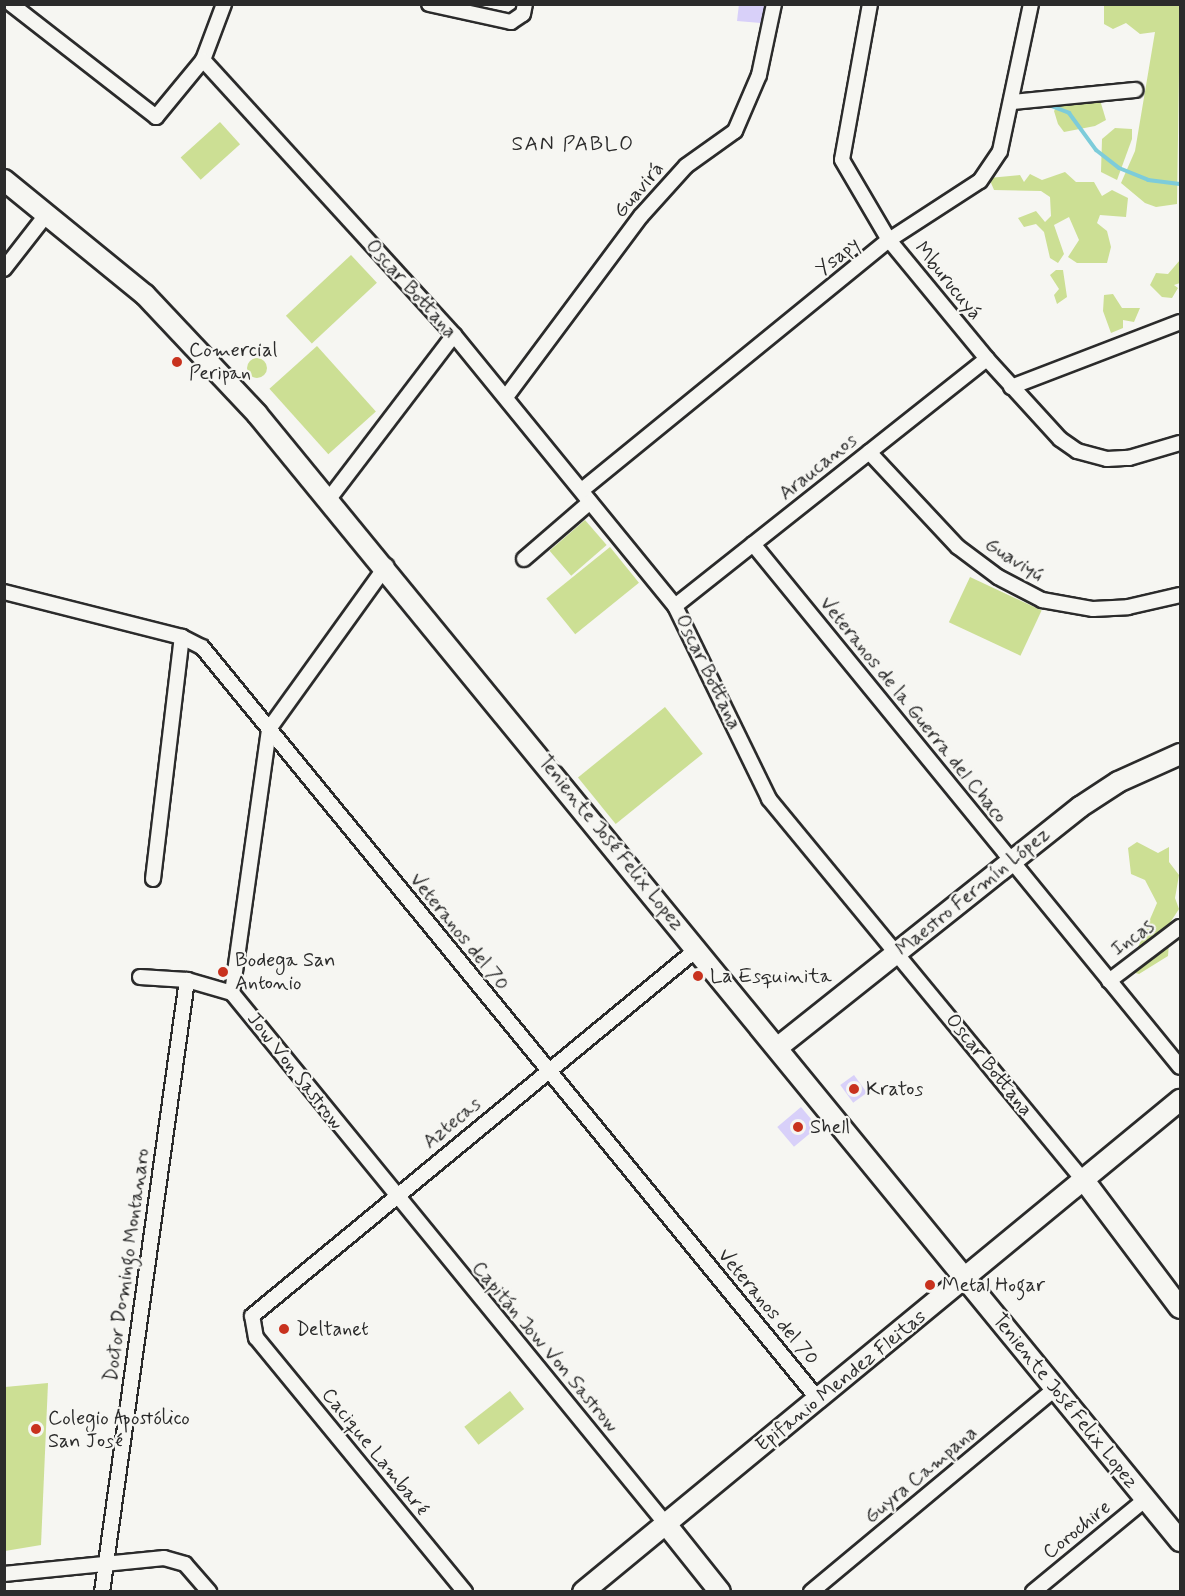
<!DOCTYPE html>
<meta charset="utf-8">
<style>
body{margin:0}
#map{position:relative;width:1185px;height:1596px;overflow:hidden;background:#f6f6f2;font-family:Mynerve,sans-serif}
div>[style]{position:absolute}
[style*='--x']{left:calc(var(--x)*1px);top:calc(var(--y)*1px);width:calc(var(--w)*1px);rotate:calc(var(--a)*1deg)}
.green>*{inset:0;background:#ccdf94;transform-origin:0 0}
.round{border-radius:50%}
.stream>*{height:4px;margin:-2px;padding:0 2px;transform-origin:2px;border-radius:2px;background:#7dccda}
.building>*{inset:0;background:#d8d0f9;transform-origin:0 0}
.roads{filter:drop-shadow(2px 0 #2b2b2b) drop-shadow(-2px 0 #2b2b2b) drop-shadow(0 2px #2b2b2b) drop-shadow(0 -2px #2b2b2b)}
.street>*{height:14px;margin:-7px;padding:0 7px;transform-origin:7px;border-radius:7px;background:#f6f6f2}
.secondary>*{height:20px;margin:-10px;padding:0 10px;transform-origin:10px;border-radius:10px;background:#f6f6f2}
.dots>*{width:16px;height:16px;translate:-50% -50%;box-sizing:border-box;border:3px solid #f6f6f2;border-radius:50%}
span{translate:-50% -50%;white-space:nowrap;text-align:center;line-height:1.15;-webkit-text-stroke:4.5px #f6f6f2;paint-order:stroke}
.street-label{font-size:20px;color:#2b2b2b}
.poi-label{font-size:20px;color:#2b2b2b}
.left{translate:0 -50%;text-align:left}
.neighbourhood-label{font-size:21px;color:#2b2b2b;letter-spacing:1.5px}
.frame{position:absolute;inset:0;border:6px solid #2b2b2b;pointer-events:none}
</style>
<div id="map">
<div class="green">
<div style="clip-path:polygon(1104px 5px,1180px 5px,1177px 204px,1156px 207px,1145px 203px,1121px 183px,1135px 151px,1155px 32px,1140px 34px,1126px 23px,1113px 29px,1104px 24px)"></div>
<div style="clip-path:polygon(1100px 100px,1106px 120px,1095px 126px,1064px 132px,1058px 124px,1054px 111px,1059px 104px)"></div>
<div style="left:220px;top:122px;width:30px;height:53px;rotate:48deg"></div>
<div style="clip-path:polygon(1115px 128px,1132px 129px,1132px 139px,1117px 180px,1101px 172px,1102px 139px)"></div>
<div style="clip-path:polygon(1065px 172px,1076px 182px,1094px 182px,1102px 196px,1112px 190px,1128px 198px,1126px 217px,1100px 215px,1097px 223px,1107px 231px,1111px 247px,1107px 263px,1077px 263px,1068px 257px,1079px 240px,1069px 217px,1054px 225px,1064px 254px,1058px 263px,1050px 258px,1044px 232px,1036px 224px,1024px 227px,1018px 218px,1036px 211px,1045px 222px,1051px 216px,1050px 197px,1041px 191px,994px 190px,989px 178px,1020px 175px,1024px 182px,1030px 174px,1042px 180px)"></div>
<div style="left:351px;top:255px;width:38px;height:89px;rotate:47deg"></div>
<div style="clip-path:polygon(1180px 260px,1180px 283px,1174px 285px,1178px 288px,1172px 298px,1162px 297px,1150px 285px,1156px 273px,1168px 274px)"></div>
<div style="clip-path:polygon(1056px 270px,1063px 270px,1067px 297px,1057px 304px,1054px 295px,1059px 289px,1050px 275px)"></div>
<div style="clip-path:polygon(1113px 294px,1122px 308px,1140px 308px,1134px 322px,1123px 320px,1123px 328px,1111px 333px,1103px 311px,1104px 295px)"></div>
<div style="left:317px;top:346px;width:88px;height:64px;rotate:48deg"></div>
<div class="round" style="left:247px;top:358px;width:20px;height:20px"></div>
<div style="left:585px;top:520px;width:33px;height:47px;rotate:49deg"></div>
<div style="left:610px;top:547px;width:46px;height:82px;rotate:51deg"></div>
<div style="left:970px;top:577px;width:79px;height:50px;rotate:25deg"></div>
<div style="left:665px;top:707px;width:60px;height:112px;rotate:51deg"></div>
<div style="clip-path:polygon(1137px 842px,1158px 853px,1169px 847px,1169px 862px,1179px 875px,1175px 898px,1179px 909px,1164px 932px,1146px 945px,1169px 943px,1168px 956px,1139px 974px,1132px 972px,1135px 954px,1157px 903px,1145px 880px,1131px 874px,1128px 848px)"></div>
<div style="clip-path:polygon(48px 1383px,41px 1545px,5px 1551px,5px 1387px)"></div>
<div style="left:510px;top:1391px;width:23px;height:58px;rotate:52deg"></div>
</div>
<div class="stream">
<div style="--x:1046;--y:104;--w:25;--a:21"></div>
<div style="--x:1069;--y:113;--w:46;--a:53.9"></div>
<div style="--x:1096;--y:150;--w:29;--a:38"></div>
<div style="--x:1119;--y:168;--w:31;--a:22"></div>
<div style="--x:1148;--y:180;--w:32;--a:7"></div>
</div>
<div class="building">
<div style="clip-path:polygon(739px 4px,765px 4px,761px 23px,737px 21px)"></div>
<div style="left:854px;top:1075px;width:22px;height:17px;rotate:54deg"></div>
<div style="left:801px;top:1107px;width:26px;height:31px;rotate:50deg"></div>
</div>
<div class="roads">
<div class="street">
<div style="--x:11;--y:4;--w:184;--a:37.9"></div>
<div style="--x:156;--y:117;--w:74;--a:-50.5"></div>
<div style="--x:203;--y:60;--w:60;--a:-69.4"></div>
<div style="--x:429;--y:4;--w:84;--a:12.4"></div>
<div style="--x:511;--y:22;--w:14;--a:-34"></div>
<div style="--x:523;--y:14;--w:10;--a:-79"></div>
<div style="--x:870;--y:4;--w:158;--a:100.2"></div>
<div style="--x:842;--y:160;--w:93;--a:59.6"></div>
<div style="--x:889;--y:240;--w:154;--a:50.5"></div>
<div style="--x:987;--y:359;--w:108;--a:47.6"></div>
<div style="--x:1060;--y:439;--w:21;--a:35"></div>
<div style="--x:1077;--y:451;--w:31;--a:15"></div>
<div style="--x:1107;--y:459;--w:22;--a:-3"></div>
<div style="--x:1129;--y:458;--w:53;--a:-16.4"></div>
<div style="--x:203;--y:60;--w:372;--a:47.6"></div>
<div style="--x:454;--y:335;--w:350;--a:50.8"></div>
<div style="--x:675;--y:606;--w:215;--a:64"></div>
<div style="--x:769;--y:799;--w:498;--a:50.5"></div>
<div style="--x:1012;--y:102;--w:124;--a:-5.6"></div>
<div style="--x:4;--y:269;--w:68;--a:-52.1"></div>
<div style="--x:1011;--y:387;--w:181;--a:-21"></div>
<div style="--x:506;--y:397;--w:226;--a:-53.3"></div>
<div style="--x:641;--y:216;--w:67;--a:-48"></div>
<div style="--x:686;--y:166;--w:60;--a:-35.5"></div>
<div style="--x:735;--y:131;--w:61;--a:-66.8"></div>
<div style="--x:759;--y:75;--w:73;--a:-78.1"></div>
<div style="--x:869;--y:452;--w:130;--a:46.9"></div>
<div style="--x:958;--y:547;--w:50;--a:36.9"></div>
<div style="--x:998;--y:577;--w:50;--a:27.6"></div>
<div style="--x:1042;--y:600;--w:52;--a:10"></div>
<div style="--x:1093;--y:609;--w:35;--a:-3"></div>
<div style="--x:1128;--y:607;--w:53;--a:-13"></div>
<div style="--x:582;--y:490;--w:396;--a:-39.2"></div>
<div style="--x:889;--y:240;--w:108;--a:-33"></div>
<div style="--x:980;--y:181;--w:36;--a:-56"></div>
<div style="--x:1000;--y:151;--w:150;--a:-78.1"></div>
<div style="--x:329;--y:499;--w:206;--a:-52.7"></div>
<div style="--x:753;--y:544;--w:675;--a:50.77"></div>
<div style="--x:524;--y:559;--w:87;--a:-40.8"></div>
<div style="--x:4;--y:592;--w:184;--a:14.2"></div>
<div style="--x:182;--y:637;--w:22;--a:27"></div>
<div style="--x:202;--y:647;--w:972;--a:50.68"></div>
<div style="--x:675;--y:606;--w:398;--a:-38.4"></div>
<div style="--x:153;--y:879;--w:244;--a:-83.2"></div>
<div style="--x:140;--y:977;--w:47;--a:3.7"></div>
<div style="--x:187;--y:980;--w:47;--a:16.1"></div>
<div style="--x:232;--y:993;--w:684;--a:50.75"></div>
<div style="--x:1109;--y:981;--w:89;--a:-37.3"></div>
<div style="--x:232;--y:993;--w:267;--a:-82"></div>
<div style="--x:269;--y:729;--w:201;--a:-54.3"></div>
<div style="--x:4;--y:1574;--w:161;--a:-5.7"></div>
<div style="--x:164;--y:1558;--w:22;--a:16"></div>
<div style="--x:185;--y:1564;--w:37;--a:49"></div>
<div style="--x:102;--y:1592;--w:618;--a:-82.09"></div>
<div style="--x:465;--y:1592;--w:329;--a:-129.4"></div>
<div style="--x:256;--y:1338;--w:22;--a:-100"></div>
<div style="--x:252;--y:1316;--w:577;--a:-39.51"></div>
<div style="--x:811;--y:1592;--w:319;--a:-39.8"></div>
<div style="--x:1033;--y:1592;--w:146;--a:-39.5"></div>
</div>
<div class="secondary">
<div style="--x:4;--y:180;--w:182;--a:39.2"></div>
<div style="--x:145;--y:295;--w:163;--a:46.7"></div>
<div style="--x:257;--y:414;--w:1457;--a:50.68"></div>
<div style="--x:777;--y:1048;--w:387;--a:-38.5"></div>
<div style="--x:1080;--y:807;--w:45;--a:-33.3"></div>
<div style="--x:1118;--y:782;--w:68;--a:-24.3"></div>
<div style="--x:1086;--y:1183;--w:156;--a:53.1"></div>
<div style="--x:665;--y:1523;--w:88;--a:51.4"></div>
<div style="--x:583;--y:1592;--w:774;--a:-39.49"></div>
</div>
</div>
<div class="dots">
<div style="left:177px;top:362px;background:#c8321e"></div>
<div style="left:223px;top:972px;background:#c8321e"></div>
<div style="left:698px;top:976px;background:#c8321e"></div>
<div style="left:854px;top:1089px;background:#c8321e"></div>
<div style="left:798px;top:1127px;background:#c8321e"></div>
<div style="left:930px;top:1285px;background:#c8321e"></div>
<div style="left:284px;top:1329px;background:#c8321e"></div>
<div style="left:36px;top:1429px;background:#c8321e"></div>
</div>
<div class="street-label">
<span style="left:639px;top:190px;rotate:-50deg">Guavirá</span>
<span style="left:838px;top:257px;rotate:-39deg">Ysapy</span>
<span style="left:948px;top:281px;rotate:51deg">Mburucuyá</span>
<span style="left:411px;top:289px;rotate:48deg">Oscar Bottana</span>
<span style="left:818px;top:467px;rotate:-39deg">Araucanos</span>
<span style="left:1014px;top:560px;rotate:32deg">Guaviyú</span>
<span style="left:708px;top:672px;rotate:64deg">Oscar Bottana</span>
<span style="left:913px;top:710px;rotate:51deg">Veteranos de la Guerra del Chaco</span>
<span style="left:611px;top:843px;rotate:51deg">Teniente José Felix Lopez</span>
<span style="left:973px;top:892px;rotate:-39deg">Maestro Fermín López</span>
<span style="left:459px;top:932px;rotate:51deg">Veteranos del 70</span>
<span style="left:1133px;top:938px;rotate:-36deg">Incas</span>
<span style="left:989px;top:1065px;rotate:51deg">Oscar Bottana</span>
<span style="left:295px;top:1071px;rotate:52deg">Jow Von Sastrow</span>
<span style="left:452px;top:1123px;rotate:-40deg">Aztecas</span>
<span style="left:127px;top:1265px;rotate:-82deg">Doctor Domingo Montanaro</span>
<span style="left:768px;top:1307px;rotate:50deg">Veteranos del 70</span>
<span style="left:545px;top:1347px;rotate:50deg">Capitán Jow Von Sastrow</span>
<span style="left:841px;top:1381px;rotate:-39deg">Epifanio Mendez Fleitas</span>
<span style="left:1065px;top:1401px;rotate:51deg">Teniente José Felix Lopez</span>
<span style="left:375px;top:1452px;rotate:51deg">Cacique Lambaré</span>
<span style="left:921px;top:1475px;rotate:-40deg">Guyra Campana</span>
<span style="left:1077px;top:1530px;rotate:-39deg">Corochire</span>
</div>
<div class="poi-label">
<span class="left" style="left:189px;top:362px">Comercial<br>Peripan</span>
<span class="left" style="left:235px;top:972px">Bodega San<br>Antonio</span>
<span class="left" style="left:710px;top:976px">La Esquinita</span>
<span class="left" style="left:866px;top:1089px">Kratos</span>
<span class="left" style="left:810px;top:1127px">Shell</span>
<span class="left" style="left:942px;top:1285px">Metal Hogar</span>
<span class="left" style="left:296px;top:1329px">Deltanet</span>
<span class="left" style="left:48px;top:1430px">Colegio Apostólico<br>San José</span>
</div>
<div class="neighbourhood-label">
<span style="left:573px;top:144px">SAN PABLO</span>
</div>
<div class="frame"></div>
</div>
